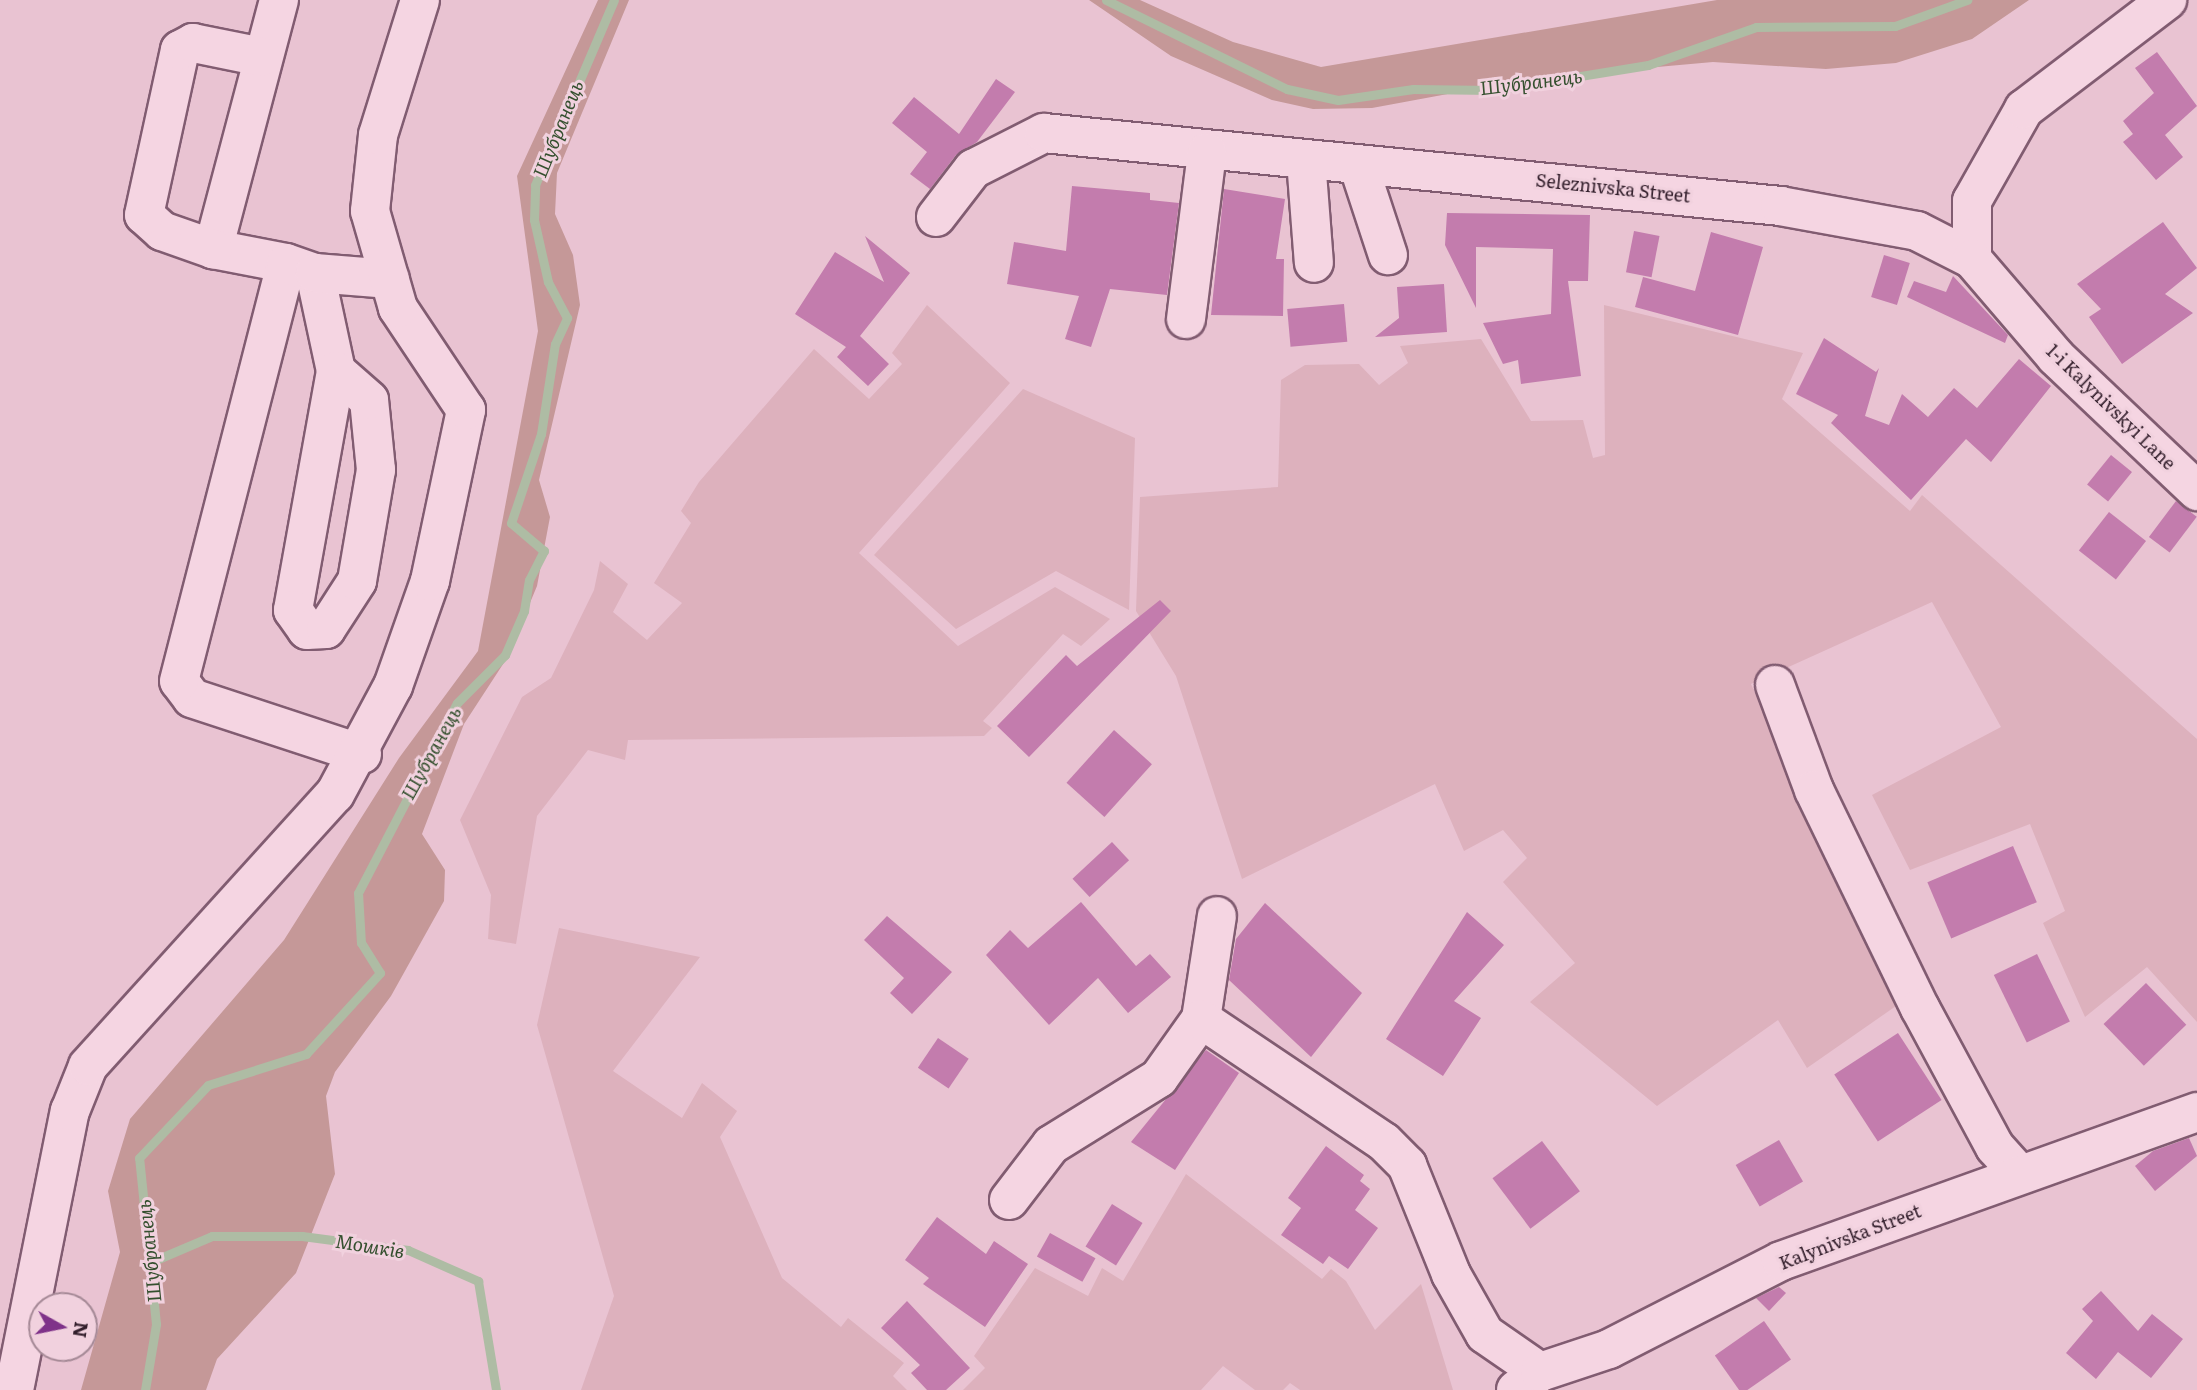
<!DOCTYPE html>
<meta charset="utf-8">
<style>
body{margin:0}
#map{position:relative;width:2197px;height:1390px;overflow:hidden;background:#e9c3d2;font-family:Literata,serif}
div>[style]{position:absolute}
[style*='--x']{left:calc(var(--x)*1px);top:calc(var(--y)*1px);width:calc(var(--w)*1px);rotate:calc(var(--a)*1deg)}
.farmland>*{inset:0;background:#ddb1bd}
.green>*{inset:0;background:#c59898}
.stream>*{height:9px;margin:-4.5px;padding:0 4.5px;transform-origin:4.5px;border-radius:4.5px;background:#aebca4}
.building>*{inset:0;background:#c37cad;transform-origin:0 0}
.roads{filter:drop-shadow(2px 0 #815c71) drop-shadow(-2px 0 #815c71) drop-shadow(0 2px #815c71) drop-shadow(0 -2px #815c71)}
.minor>*{height:38px;margin:-19px;padding:0 19px;transform-origin:19px;border-radius:19px;background:#f5d5e2}
span{translate:-50% -50%;white-space:nowrap;text-align:center;line-height:1.15;-webkit-text-stroke:6px #f1d1de;paint-order:stroke}
.street-label{font-size:18px;color:#321e2b}
.water-label{font-size:19px;color:#35502f;font-style:italic}
.north{position:absolute;left:28px;top:1292px;width:70px;height:70px;box-sizing:border-box;background:#f1d1de;border:2px solid #a58996;border-radius:50%;rotate:99deg;font-size:19px;font-weight:700;line-height:28px;text-align:center;color:#321e2b}
.north::after{content:'';display:block;margin:auto;width:24px;height:32px;background:#7f3289;clip-path:polygon(50% 0,100% 100%,50% 72%,0 100%)}
</style>
<div id="map">
<div class="farmland">
<div style="clip-path:polygon(927px 305px,1010px 383px,859px 553px,958px 646px,1055px 587px,1110px 619px,1081px 646px,1063px 634px,983px 721px,992px 728px,984px 736px,628px 740px,625px 760px,588px 750px,537px 816px,516px 944px,488px 939px,491px 895px,460px 820px,522px 697px,551px 678px,594px 590px,600px 561px,628px 584px,613px 612px,647px 640px,682px 603px,654px 583px,691px 523px,681px 511px,699px 482px,814px 349px,869px 399px,902px 364px,892px 353px)"></div>
<div style="clip-path:polygon(1604px 305px,1803px 353px,1782px 399px,1910px 511px,1922px 495px,2197px 739px,2197px 1022px,2147px 967px,2085px 1017px,2043px 923px,2065px 911px,2030px 824px,1910px 870px,1872px 795px,2001px 727px,1932px 602px,1751px 684px,1896px 1006px,1807px 1068px,1778px 1020px,1657px 1106px,1530px 1002px,1575px 963px,1503px 882px,1527px 858px,1503px 830px,1464px 851px,1435px 784px,1242px 879px,1176px 676px,1136px 611px,1140px 497px,1278px 487px,1281px 380px,1305px 365px,1359px 364px,1379px 385px,1408px 363px,1400px 346px,1481px 339px,1531px 421px,1583px 420px,1593px 458px,1605px 455px)"></div>
<div style="clip-path:polygon(1023px 389px,1135px 438px,1129px 610px,1056px 571px,956px 629px,874px 555px)"></div>
<div style="clip-path:polygon(559px 928px,700px 957px,613px 1071px,682px 1118px,702px 1083px,737px 1111px,720px 1137px,782px 1278px,841px 1327px,848px 1318px,904px 1363px,893px 1376px,907px 1390px,581px 1390px,614px 1296px,537px 1025px)"></div>
<div style="clip-path:polygon(1186px 1174px,1322px 1279px,1331px 1269px,1346px 1281px,1375px 1330px,1421px 1284px,1453px 1390px,1300px 1390px,1290px 1383px,1283px 1390px,1255px 1390px,1223px 1366px,1201px 1390px,963px 1390px,985px 1368px,974px 1356px,1035px 1268px,1088px 1296px,1102px 1268px,1123px 1281px)"></div>
</div>
<div class="green">
<div style="clip-path:polygon(598px 0,629px 0,557px 173px,555px 214px,573px 255px,580px 305px,539px 480px,550px 517px,537px 586px,507px 658px,464px 724px,422px 834px,445px 870px,444px 901px,391px 996px,335px 1072px,326px 1096px,335px 1174px,296px 1273px,217px 1359px,206px 1390px,81px 1390px,120px 1252px,108px 1191px,130px 1119px,284px 940px,399px 758px,478px 651px,538px 331px,517px 176px)"></div>
<div style="clip-path:polygon(1089px 0,1140px 0,1233px 42px,1321px 67px,1717px 0,2029px 0,1972px 39px,1896px 63px,1826px 69px,1713px 62px,1534px 78px,1372px 108px,1313px 109px,1272px 100px,1171px 56px)"></div>
</div>
<div class="stream">
<div style="--x:1106;--y:0;--w:202;--a:26.2"></div>
<div style="--x:1287;--y:89;--w:52;--a:12.2"></div>
<div style="--x:1338;--y:100;--w:76;--a:-8.3"></div>
<div style="--x:1413;--y:89;--w:81;--a:0.7"></div>
<div style="--x:1494;--y:90;--w:156;--a:-9.2"></div>
<div style="--x:1648;--y:65;--w:114;--a:-19.4"></div>
<div style="--x:1756;--y:27;--w:139;--a:-0.4"></div>
<div style="--x:1895;--y:26;--w:77;--a:-19.9"></div>
<div style="--x:151;--y:1262;--w:66;--a:-23.1"></div>
<div style="--x:212;--y:1236;--w:90;--a:0"></div>
<div style="--x:302;--y:1236;--w:107;--a:7.5"></div>
<div style="--x:408;--y:1250;--w:77;--a:23.9"></div>
<div style="--x:478;--y:1281;--w:110;--a:80.6"></div>
<div style="--x:145;--y:1390;--w:67;--a:-80.5"></div>
<div style="--x:156;--y:1324;--w:167;--a:-95.8"></div>
<div style="--x:139;--y:1158;--w:100;--a:-46.6"></div>
<div style="--x:208;--y:1085;--w:103;--a:-17.6"></div>
<div style="--x:306;--y:1054;--w:110;--a:-47.6"></div>
<div style="--x:380;--y:973;--w:36;--a:-122"></div>
<div style="--x:361;--y:943;--w:50;--a:-93.4"></div>
<div style="--x:358;--y:893;--w:214;--a:-62.5"></div>
<div style="--x:457;--y:703;--w:68;--a:-45"></div>
<div style="--x:505;--y:655;--w:48;--a:-66.6"></div>
<div style="--x:524;--y:611;--w:31;--a:-81"></div>
<div style="--x:529;--y:580;--w:33;--a:-63"></div>
<div style="--x:544;--y:551;--w:43;--a:-139.7"></div>
<div style="--x:511;--y:523;--w:94;--a:-71.4"></div>
<div style="--x:541;--y:434;--w:91;--a:-81.2"></div>
<div style="--x:555;--y:344;--w:29;--a:-65"></div>
<div style="--x:567;--y:318;--w:41;--a:-117.8"></div>
<div style="--x:548;--y:282;--w:64;--a:-102.7"></div>
<div style="--x:534;--y:220;--w:35;--a:-88"></div>
<div style="--x:535;--y:185;--w:201;--a:-66.9"></div>
</div>
<div class="building">
<div style="clip-path:polygon(2157px 52px,2197px 106px,2165px 135px,2183px 157px,2156px 180px,2123px 142px,2133px 134px,2123px 121px,2154px 93px,2135px 68px)"></div>
<div style="clip-path:polygon(996px 79px,1015px 92px,977px 142px,956px 155px,930px 189px,910px 174px,927px 152px,892px 123px,914px 97px,959px 134px)"></div>
<div style="clip-path:polygon(1072px 186px,1150px 193px,1150px 200px,1179px 203px,1167px 295px,1110px 289px,1091px 347px,1065px 339px,1079px 296px,1007px 284px,1014px 242px,1066px 251px)"></div>
<div style="clip-path:polygon(1224px 189px,1285px 199px,1276px 259px,1284px 259px,1283px 316px,1211px 315px)"></div>
<div style="clip-path:polygon(1447px 213px,1590px 215px,1588px 281px,1568px 281px,1581px 376px,1521px 384px,1518px 360px,1503px 364px,1483px 323px,1551px 314px,1553px 249px,1476px 247px,1476px 308px,1445px 245px)"></div>
<div style="clip-path:polygon(2163px 222px,2197px 268px,2165px 294px,2193px 313px,2122px 364px,2089px 317px,2101px 309px,2077px 284px)"></div>
<div style="left:1634px;top:231px;width:26px;height:42px;rotate:11deg"></div>
<div style="clip-path:polygon(1711px 232px,1763px 247px,1738px 335px,1635px 307px,1643px 277px,1695px 291px)"></div>
<div style="clip-path:polygon(865px 236px,910px 273px,860px 336px,889px 364px,868px 386px,837px 357px,846px 347px,795px 314px,835px 252px,884px 282px)"></div>
<div style="left:1884px;top:255px;width:27px;height:44px;rotate:17deg"></div>
<div style="clip-path:polygon(1953px 276px,2008px 335px,2005px 343px,1907px 297px,1914px 281px,1946px 292px)"></div>
<div style="clip-path:polygon(1444px 284px,1447px 332px,1375px 337px,1399px 318px,1397px 287px)"></div>
<div style="left:1344px;top:304px;width:38px;height:57px;rotate:85deg"></div>
<div style="clip-path:polygon(1824px 338px,1876px 372px,1879px 368px,1865px 416px,1889px 425px,1902px 394px,1928px 417px,1954px 388px,1977px 408px,2019px 359px,2051px 386px,1991px 462px,1966px 439px,1911px 500px,1831px 423px,1838px 415px,1796px 394px)"></div>
<div style="left:2111px;top:455px;width:27px;height:38px;rotate:39deg"></div>
<div style="left:2176px;top:501px;width:26px;height:45px;rotate:37deg"></div>
<div style="left:2109px;top:512px;width:47px;height:49px;rotate:38deg"></div>
<div style="clip-path:polygon(1160px 600px,1171px 611px,1029px 757px,997px 726px,1066px 655px,1077px 666px)"></div>
<div style="left:1114px;top:730px;width:51px;height:71px;rotate:42deg"></div>
<div style="left:1112px;top:842px;width:25px;height:54px;rotate:47deg"></div>
<div style="left:2013px;top:846px;width:61px;height:93px;rotate:67deg"></div>
<div style="clip-path:polygon(1081px 902px,1136px 966px,1150px 954px,1171px 977px,1128px 1013px,1098px 978px,1049px 1025px,986px 955px,1010px 930px,1028px 948px)"></div>
<div style="clip-path:polygon(1265px 903px,1362px 993px,1311px 1057px,1229px 980px,1236px 939px)"></div>
<div style="clip-path:polygon(1467px 912px,1504px 945px,1454px 1001px,1481px 1018px,1443px 1076px,1386px 1039px)"></div>
<div style="clip-path:polygon(887px 916px,952px 972px,912px 1014px,890px 993px,904px 978px,864px 940px)"></div>
<div style="left:2037px;top:954px;width:75px;height:48px;rotate:64deg"></div>
<div style="left:2146px;top:983px;width:58px;height:59px;rotate:46deg"></div>
<div style="left:1898px;top:1033px;width:80px;height:76px;rotate:57deg"></div>
<div style="left:938px;top:1038px;width:37px;height:36px;rotate:34deg"></div>
<div style="clip-path:polygon(1206px 1050px,1239px 1073px,1175px 1170px,1131px 1142px)"></div>
<div style="clip-path:polygon(2189px 1138px,2197px 1156px,2155px 1191px,2135px 1166px,2153px 1151px)"></div>
<div style="left:1779px;top:1140px;width:48px;height:50px;rotate:60deg"></div>
<div style="left:1542px;top:1141px;width:63px;height:62px;rotate:53deg"></div>
<div style="clip-path:polygon(1326px 1146px,1364px 1175px,1360px 1181px,1370px 1189px,1355px 1210px,1378px 1228px,1348px 1269px,1329px 1256px,1323px 1264px,1281px 1235px,1301px 1208px,1288px 1198px)"></div>
<div style="left:1112px;top:1204px;width:36px;height:50px;rotate:32deg"></div>
<div style="clip-path:polygon(937px 1217px,986px 1254px,994px 1241px,1028px 1264px,985px 1327px,923px 1284px,929px 1278px,905px 1260px)"></div>
<div style="left:1050px;top:1233px;width:52px;height:27px;rotate:29deg"></div>
<div style="clip-path:polygon(1779px 1287px,1786px 1293px,1769px 1311px,1756px 1298px)"></div>
<div style="clip-path:polygon(2101px 1291px,2138px 1331px,2152px 1314px,2183px 1339px,2151px 1378px,2118px 1352px,2096px 1379px,2066px 1353px,2093px 1321px,2082px 1309px)"></div>
<div style="clip-path:polygon(907px 1301px,970px 1368px,946px 1390px,927px 1390px,911px 1373px,920px 1365px,881px 1328px)"></div>
<div style="left:1764px;top:1321px;width:47px;height:60px;rotate:55deg"></div>
</div>
<div class="roads">
<div class="minor">
<div style="--x:279;--y:0;--w:258;--a:104.8"></div>
<div style="--x:213;--y:249;--w:74;--a:10.9"></div>
<div style="--x:1306;--y:160;--w:103;--a:85.6"></div>
<div style="--x:1358;--y:164;--w:96;--a:71.8"></div>
<div style="--x:936;--y:217;--w:61;--a:-52.4"></div>
<div style="--x:973;--y:169;--w:80;--a:-26.9"></div>
<div style="--x:1044;--y:133;--w:740;--a:5.66"></div>
<div style="--x:1780;--y:206;--w:139;--a:10.3"></div>
<div style="--x:1917;--y:231;--w:62;--a:27"></div>
<div style="--x:1972;--y:259;--w:58;--a:-90"></div>
<div style="--x:1972;--y:201;--w:106;--a:-60.5"></div>
<div style="--x:2024;--y:109;--w:180;--a:-37.3"></div>
<div style="--x:213;--y:249;--w:54;--a:-160.6"></div>
<div style="--x:162;--y:231;--w:24;--a:-138"></div>
<div style="--x:144;--y:215;--w:169;--a:-77.7"></div>
<div style="--x:180;--y:50;--w:15;--a:-28"></div>
<div style="--x:193;--y:43;--w:70;--a:11.5"></div>
<div style="--x:1972;--y:259;--w:129;--a:49.4"></div>
<div style="--x:2056;--y:357;--w:195;--a:43.5"></div>
<div style="--x:315;--y:273;--w:100;--a:77.9"></div>
<div style="--x:336;--y:371;--w:243;--a:100.2"></div>
<div style="--x:293;--y:610;--w:24;--a:55"></div>
<div style="--x:307;--y:630;--w:19;--a:-3"></div>
<div style="--x:326;--y:629;--w:57;--a:-57.1"></div>
<div style="--x:357;--y:581;--w:113;--a:-80.3"></div>
<div style="--x:376;--y:470;--w:70;--a:-95.7"></div>
<div style="--x:369;--y:400;--w:44;--a:-138.7"></div>
<div style="--x:1186;--y:319;--w:168;--a:-82.8"></div>
<div style="--x:1775;--y:685;--w:112;--a:69.6"></div>
<div style="--x:1814;--y:790;--w:242;--a:64.1"></div>
<div style="--x:1920;--y:1008;--w:158;--a:61.7"></div>
<div style="--x:1995;--y:1147;--w:36;--a:48"></div>
<div style="--x:362;--y:754;--w:179;--a:-161.8"></div>
<div style="--x:192;--y:698;--w:21;--a:-127"></div>
<div style="--x:179;--y:681;--w:431;--a:-75.6"></div>
<div style="--x:286;--y:263;--w:31;--a:19"></div>
<div style="--x:315;--y:273;--w:75;--a:4.6"></div>
<div style="--x:1201;--y:1019;--w:104;--a:-81.2"></div>
<div style="--x:1009;--y:1200;--w:69;--a:-52.6"></div>
<div style="--x:1051;--y:1145;--w:127;--a:-31.8"></div>
<div style="--x:1159;--y:1078;--w:72;--a:-54.6"></div>
<div style="--x:1201;--y:1019;--w:220;--a:33.9"></div>
<div style="--x:1384;--y:1142;--w:33;--a:45"></div>
<div style="--x:1407;--y:1165;--w:118;--a:68"></div>
<div style="--x:1451;--y:1274;--w:69;--a:60.5"></div>
<div style="--x:1485;--y:1334;--w:67;--a:34.6"></div>
<div style="--x:14;--y:1390;--w:285;--a:-78.7"></div>
<div style="--x:70;--y:1111;--w:48;--a:-68.2"></div>
<div style="--x:88;--y:1066;--w:367;--a:-47.8"></div>
<div style="--x:335;--y:794;--w:123;--a:-61.8"></div>
<div style="--x:393;--y:686;--w:111;--a:-70.6"></div>
<div style="--x:430;--y:581;--w:175;--a:-78.1"></div>
<div style="--x:466;--y:410;--w:123;--a:-123.7"></div>
<div style="--x:398;--y:308;--w:101;--a:-106.1"></div>
<div style="--x:370;--y:211;--w:76;--a:-84"></div>
<div style="--x:378;--y:135;--w:141;--a:-72.7"></div>
<div style="--x:1516;--y:1390;--w:30;--a:-37"></div>
<div style="--x:1540;--y:1372;--w:73;--a:-18.4"></div>
<div style="--x:1609;--y:1349;--w:193;--a:-27.1"></div>
<div style="--x:1781;--y:1261;--w:442;--a:-19.7"></div>
</div>
</div>
<div class="street-label">
<span style="left:1613px;top:188px;rotate:6deg">Seleznivska Street</span>
<span style="left:2111px;top:407px;rotate:44deg">1-i Kalynivskyi Lane</span>
<span style="left:1850px;top:1237px;rotate:-21deg">Kalynivska Street</span>
</div>
<div class="water-label">
<span style="left:1531px;top:82px;rotate:-7deg">Шубранець</span>
<span style="left:558px;top:129px;rotate:-68deg">Шубранець</span>
<span style="left:431px;top:753px;rotate:-61deg">Шубранець</span>
<span style="left:370px;top:1246px;rotate:9deg">Мошків</span>
<span style="left:149px;top:1251px;rotate:-96deg">Шубранець</span>
</div>
<div class="north">N</div>
</div>
